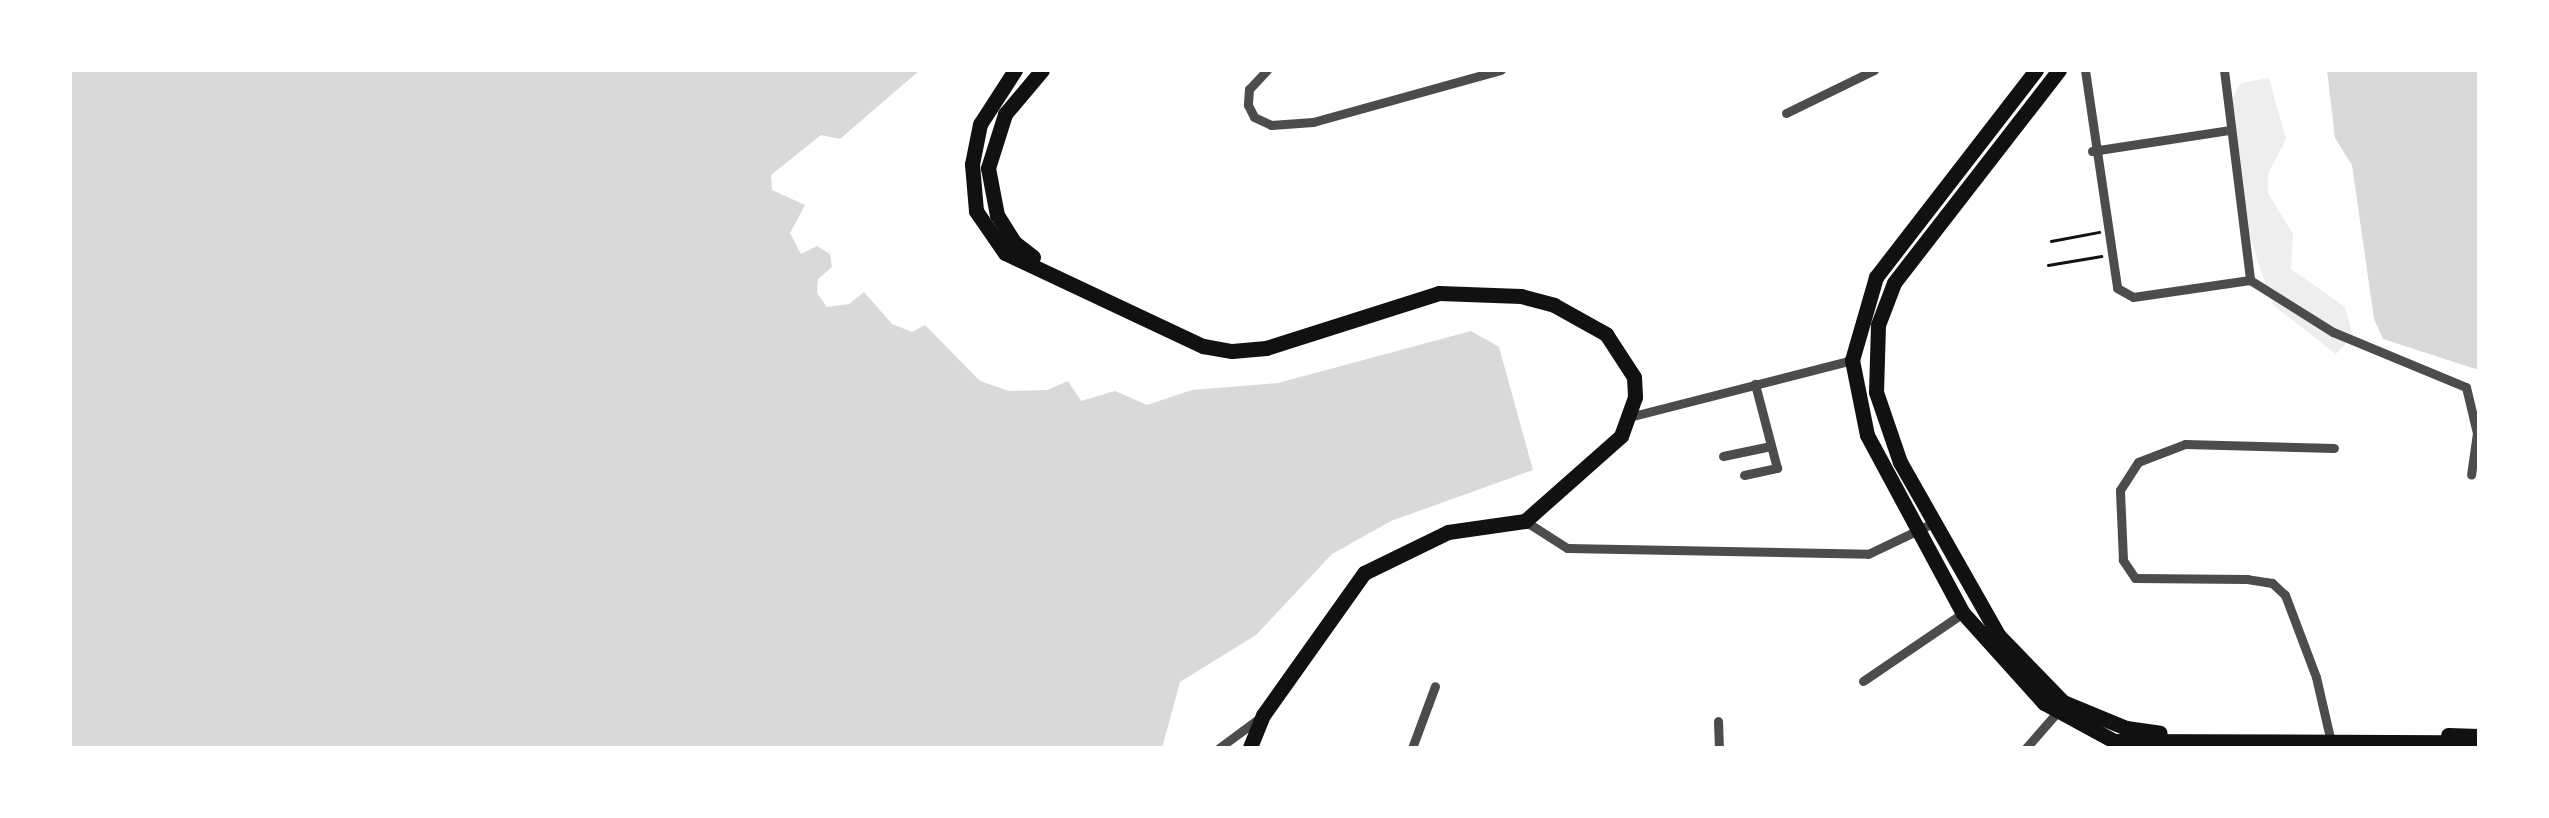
<!DOCTYPE html>
<style>
body{margin:0}
#map{position:relative;width:2549px;height:818px;overflow:hidden;background:#fff;font-family:"DejaVu Sans",sans-serif}
div>[style]{position:absolute}
[style*='--x']{left:calc(var(--x)*1px);top:calc(var(--y)*1px);width:calc(var(--w)*1px);rotate:calc(var(--a)*1deg)}
.green>*{inset:0;background:#eee}
.water>*{inset:0;background:#d9d9d9}
.path>*{height:2.5px;margin:-1.25px;padding:0 1.25px;transform-origin:1.25px;border-radius:1.25px;background:#111}
.minor>*{height:9px;margin:-4.5px;padding:0 4.5px;transform-origin:4.5px;border-radius:4.5px;background:#4c4c4c}
.primary>*{height:15px;margin:-7.5px;padding:0 7.5px;transform-origin:7.5px;border-radius:7.5px;background:#111}
span{translate:-50% -50%;white-space:nowrap;text-align:center;line-height:1.15;-webkit-text-stroke:9px #fff;paint-order:stroke}
.frame{position:absolute;inset:0;border:72px solid #fff;pointer-events:none}
</style>
<div id="map">
<div class="green">
<div style="clip-path:polygon(2269px 78px,2286px 139px,2268px 174px,2268px 193px,2293px 234px,2291px 269px,2345px 307px,2353px 336px,2336px 354px,2273px 305px,2245px 224px,2231px 101px,2241px 83px)"></div>
</div>
<div class="water">
<div style="clip-path:polygon(70px 70px,920px 70px,840px 139px,821px 135px,771px 175px,772px 190px,805px 205px,790px 233px,801px 254px,817px 246px,830px 254px,832px 267px,818px 279px,817px 293px,827px 307px,849px 304px,864px 292px,892px 324px,912px 332px,925px 325px,980px 381px,1009px 391px,1047px 390px,1068px 381px,1081px 401px,1115px 391px,1147px 405px,1192px 390px,1278px 383px,1471px 331px,1499px 347px,1533px 470px,1391px 521px,1332px 554px,1256px 635px,1180px 682px,1162px 748px,70px 748px)"></div>
<div style="clip-path:polygon(2327px 70px,2479px 70px,2479px 370px,2383px 339px,2374px 319px,2352px 165px,2335px 138px)"></div>
</div>
<div class="path">
<div style="--x:2051;--y:241;--w:49;--a:-10.6"></div>
<div style="--x:2048;--y:265;--w:54;--a:-9.6"></div>
</div>
<div class="minor">
<div style="--x:1267;--y:70;--w:26;--a:133"></div>
<div style="--x:1249;--y:89;--w:16;--a:94"></div>
<div style="--x:1248;--y:105;--w:13;--a:63"></div>
<div style="--x:1254;--y:117;--w:19;--a:25"></div>
<div style="--x:1271;--y:125;--w:42;--a:-4.1"></div>
<div style="--x:1313;--y:122;--w:195;--a:-15.5"></div>
<div style="--x:2085;--y:70;--w:220;--a:81.6"></div>
<div style="--x:2117;--y:288;--w:18;--a:29"></div>
<div style="--x:2133;--y:297;--w:118;--a:-8.3"></div>
<div style="--x:2224;--y:70;--w:212;--a:82.9"></div>
<div style="--x:1786;--y:113;--w:98;--a:-26"></div>
<div style="--x:2092;--y:151;--w:140;--a:-8.7"></div>
<div style="--x:2250;--y:280;--w:98;--a:32.1"></div>
<div style="--x:2333;--y:332;--w:144;--a:22.5"></div>
<div style="--x:2466;--y:387;--w:47;--a:76.6"></div>
<div style="--x:2477;--y:433;--w:42;--a:98.1"></div>
<div style="--x:1629;--y:417;--w:230;--a:-14.3"></div>
<div style="--x:1723;--y:456;--w:49;--a:-11.8"></div>
<div style="--x:1744;--y:475;--w:34;--a:-12"></div>
<div style="--x:1777;--y:468;--w:87;--a:-104.7"></div>
<div style="--x:1525;--y:521;--w:50;--a:32.7"></div>
<div style="--x:1567;--y:548;--w:301;--a:1.1"></div>
<div style="--x:1868;--y:554;--w:74;--a:-25.5"></div>
<div style="--x:1863;--y:681;--w:121;--a:-34.2"></div>
<div style="--x:1718;--y:721;--w:27;--a:88"></div>
<div style="--x:2331;--y:742;--w:67;--a:-103"></div>
<div style="--x:2316;--y:677;--w:88;--a:-110.7"></div>
<div style="--x:2285;--y:595;--w:18;--a:-137"></div>
<div style="--x:2272;--y:583;--w:25;--a:-171"></div>
<div style="--x:2247;--y:579;--w:112;--a:-179.5"></div>
<div style="--x:2135;--y:578;--w:22;--a:-124"></div>
<div style="--x:2123;--y:560;--w:70;--a:-92.5"></div>
<div style="--x:2120;--y:490;--w:33;--a:-57"></div>
<div style="--x:2138;--y:462;--w:50;--a:-21"></div>
<div style="--x:2185;--y:444;--w:149;--a:1.5"></div>
<div style="--x:1219;--y:748;--w:52;--a:-36.4"></div>
<div style="--x:1412;--y:748;--w:66;--a:-69.6"></div>
<div style="--x:2026;--y:748;--w:52;--a:-48.9"></div>
</div>
<div class="primary">
<div style="--x:1015;--y:70;--w:64;--a:122.9"></div>
<div style="--x:980;--y:124;--w:41;--a:101.3"></div>
<div style="--x:972;--y:164;--w:47;--a:85.1"></div>
<div style="--x:976;--y:211;--w:51;--a:55.4"></div>
<div style="--x:1005;--y:253;--w:219;--a:25.2"></div>
<div style="--x:1203;--y:346;--w:29;--a:10"></div>
<div style="--x:1232;--y:351;--w:34;--a:-5"></div>
<div style="--x:1266;--y:348;--w:182;--a:-17.6"></div>
<div style="--x:1439;--y:293;--w:82;--a:2.1"></div>
<div style="--x:1521;--y:296;--w:34;--a:15"></div>
<div style="--x:1554;--y:305;--w:60;--a:29.1"></div>
<div style="--x:1606;--y:334;--w:51;--a:56.9"></div>
<div style="--x:1634;--y:377;--w:20;--a:87"></div>
<div style="--x:1635;--y:397;--w:41;--a:109.7"></div>
<div style="--x:1621;--y:436;--w:128;--a:138.5"></div>
<div style="--x:1525;--y:521;--w:78;--a:171.9"></div>
<div style="--x:1448;--y:532;--w:93;--a:154"></div>
<div style="--x:1364;--y:573;--w:174;--a:125.4"></div>
<div style="--x:1263;--y:715;--w:35;--a:112"></div>
<div style="--x:2036;--y:70;--w:262;--a:127.7"></div>
<div style="--x:1876;--y:277;--w:86;--a:106.1"></div>
<div style="--x:1852;--y:360;--w:76;--a:78.7"></div>
<div style="--x:1867;--y:435;--w:202;--a:61.7"></div>
<div style="--x:1963;--y:613;--w:121;--a:48"></div>
<div style="--x:2044;--y:703;--w:80;--a:28.5"></div>
<div style="--x:2114;--y:741;--w:332;--a:0.2"></div>
<div style="--x:2446;--y:742;--w:30;--a:12"></div>
<div style="--x:2059;--y:70;--w:269;--a:127.8"></div>
<div style="--x:1894;--y:283;--w:45;--a:110.9"></div>
<div style="--x:1878;--y:325;--w:67;--a:91.7"></div>
<div style="--x:1876;--y:392;--w:74;--a:71.1"></div>
<div style="--x:1900;--y:462;--w:200;--a:60.4"></div>
<div style="--x:1999;--y:636;--w:92;--a:45.9"></div>
<div style="--x:2063;--y:702;--w:68;--a:22.4"></div>
<div style="--x:2126;--y:728;--w:34;--a:8"></div>
<div style="--x:1033;--y:257;--w:24;--a:-142"></div>
<div style="--x:1014;--y:242;--w:32;--a:-122"></div>
<div style="--x:997;--y:215;--w:48;--a:-100.8"></div>
<div style="--x:988;--y:168;--w:57;--a:-72.5"></div>
<div style="--x:1005;--y:114;--w:57;--a:-49.9"></div>
<div style="--x:2448;--y:735;--w:31;--a:2"></div>
</div>
<div class="frame"></div>
</div>
